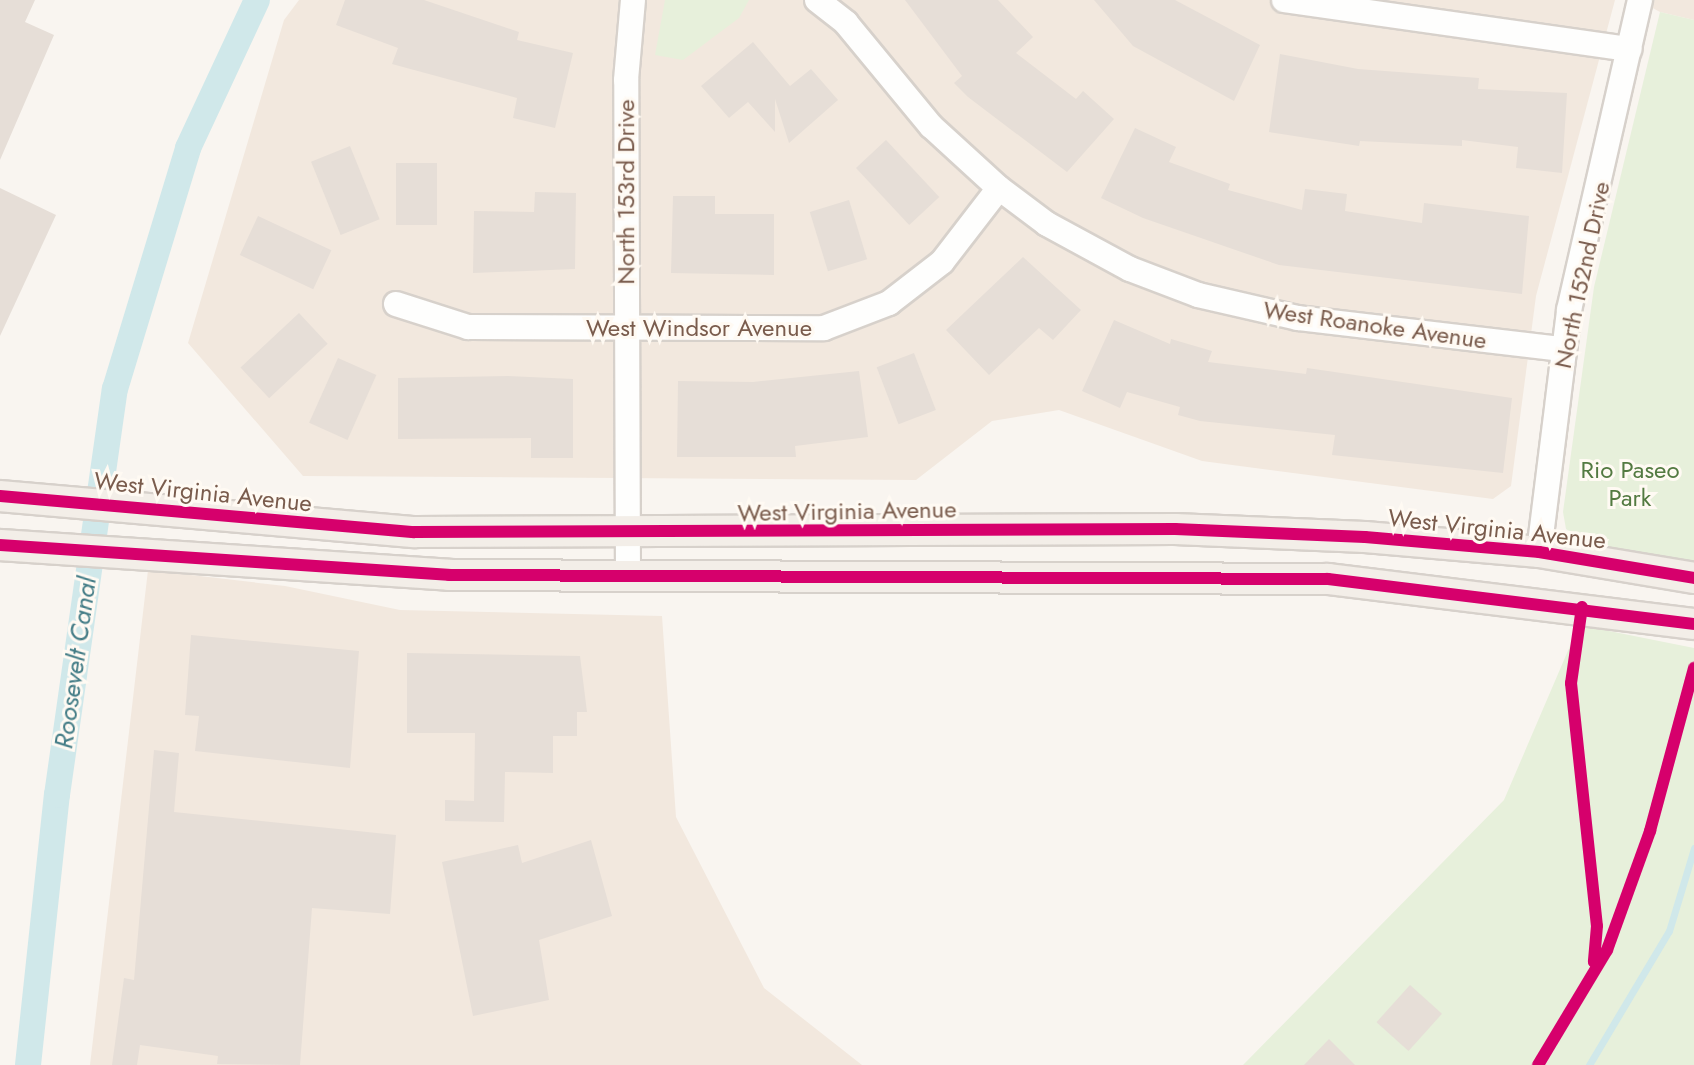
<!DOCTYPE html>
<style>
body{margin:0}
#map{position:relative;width:1694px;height:1065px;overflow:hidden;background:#f9f5f0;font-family:Jost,sans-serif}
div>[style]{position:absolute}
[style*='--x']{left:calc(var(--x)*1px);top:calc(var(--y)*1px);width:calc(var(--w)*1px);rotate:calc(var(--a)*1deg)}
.residential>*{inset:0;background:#f2e8de}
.green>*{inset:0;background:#e7f0db}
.stream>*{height:7px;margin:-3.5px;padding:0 3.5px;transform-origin:3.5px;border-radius:3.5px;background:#d0e8ea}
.canal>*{height:26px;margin:-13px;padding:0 13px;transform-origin:13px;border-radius:13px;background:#d0e8ea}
.building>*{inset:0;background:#e6ded7;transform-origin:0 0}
.roads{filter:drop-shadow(2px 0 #d7d1cb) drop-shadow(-2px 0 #d7d1cb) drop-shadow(0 2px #d7d1cb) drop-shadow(0 -2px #d7d1cb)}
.minor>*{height:24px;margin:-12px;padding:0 12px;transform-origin:12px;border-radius:12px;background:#fefefd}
.major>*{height:30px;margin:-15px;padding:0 15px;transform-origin:15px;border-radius:15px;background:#f3eee8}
.cycleway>*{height:12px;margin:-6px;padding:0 6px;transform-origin:6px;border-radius:6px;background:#d6006c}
span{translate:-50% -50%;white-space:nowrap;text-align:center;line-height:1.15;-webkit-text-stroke:6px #fffaf3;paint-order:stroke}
.street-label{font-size:24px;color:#7a5c4d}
.park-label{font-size:24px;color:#537a41}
.water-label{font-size:26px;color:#437c86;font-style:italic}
</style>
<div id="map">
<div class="residential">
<div style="clip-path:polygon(299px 0,1615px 0,1536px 296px,1511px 486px,1493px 499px,1202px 461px,1059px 410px,992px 421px,916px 480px,303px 476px,188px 343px,284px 20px)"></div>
<div style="clip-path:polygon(1638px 0,1694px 0,1694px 20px,1660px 12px)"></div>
<div style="clip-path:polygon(148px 570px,285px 586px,400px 610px,662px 616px,676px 817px,764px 988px,862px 1065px,90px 1065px)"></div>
</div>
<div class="green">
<div style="clip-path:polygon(665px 0,749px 0,739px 18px,683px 60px,655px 55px)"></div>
<div style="clip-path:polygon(1660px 12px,1694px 20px,1694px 563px,1586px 543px,1566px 529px,1563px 512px,1594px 287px)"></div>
<div style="clip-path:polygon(1579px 625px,1694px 648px,1694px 1065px,1243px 1065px,1504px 800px)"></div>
</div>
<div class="stream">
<div style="--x:1589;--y:1065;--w:156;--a:-59.2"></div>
<div style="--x:1669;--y:931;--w:87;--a:-73.2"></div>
</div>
<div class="canal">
<div style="--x:28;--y:1065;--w:272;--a:-83.9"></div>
<div style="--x:57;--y:795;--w:410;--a:-81.9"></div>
<div style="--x:115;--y:389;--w:252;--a:-73.1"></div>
<div style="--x:188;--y:148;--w:163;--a:-65"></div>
</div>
<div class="building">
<div style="clip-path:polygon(0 0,35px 0,25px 22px,54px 35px,0 160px)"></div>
<div style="clip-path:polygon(345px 0,424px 0,519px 32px,517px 40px,573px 53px,555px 128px,513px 118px,517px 98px,392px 64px,398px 48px,336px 25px)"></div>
<div style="clip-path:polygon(905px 0,998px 0,1033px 37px,1016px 53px,1076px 99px,1083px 91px,1114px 119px,1067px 172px,968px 97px,954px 83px,962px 76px)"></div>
<div style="clip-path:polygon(1094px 0,1175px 0,1260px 45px,1234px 101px,1133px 46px)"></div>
<div style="clip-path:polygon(753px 42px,790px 86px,811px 69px,838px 100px,789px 143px,775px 99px,775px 132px,748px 102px,729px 118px,701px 86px)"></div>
<div style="clip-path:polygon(1280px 54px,1358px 69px,1479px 78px,1478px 89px,1567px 93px,1562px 173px,1516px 168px,1518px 147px,1462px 140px,1462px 146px,1360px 141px,1359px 146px,1269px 132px)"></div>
<div style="clip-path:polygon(1135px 128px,1176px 147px,1169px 162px,1230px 184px,1228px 190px,1302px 210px,1305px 189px,1347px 194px,1345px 211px,1422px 223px,1424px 203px,1529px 216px,1522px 294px,1279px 265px,1143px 218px,1101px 198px)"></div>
<div style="left:886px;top:140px;width:78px;height:41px;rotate:47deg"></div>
<div style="left:350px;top:146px;width:79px;height:42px;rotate:68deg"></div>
<div style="left:396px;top:163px;width:41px;height:62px"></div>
<div style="clip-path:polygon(0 188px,56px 215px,0 336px)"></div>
<div style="clip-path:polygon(535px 192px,576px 193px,575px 269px,473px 273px,474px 211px,534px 212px)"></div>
<div style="clip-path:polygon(673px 196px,715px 196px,715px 214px,774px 214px,774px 275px,671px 273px)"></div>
<div style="left:849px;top:200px;width:62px;height:41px;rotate:73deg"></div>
<div style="left:258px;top:216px;width:81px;height:43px;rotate:25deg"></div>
<div style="clip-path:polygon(1023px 257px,1081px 310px,1053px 340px,1039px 328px,989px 375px,946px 330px)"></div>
<div style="left:299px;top:313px;width:42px;height:80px;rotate:47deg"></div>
<div style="clip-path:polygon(1114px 320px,1170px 344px,1171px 339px,1212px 351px,1208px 362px,1306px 374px,1307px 368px,1512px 398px,1503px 473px,1332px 455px,1335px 435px,1200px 421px,1178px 415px,1180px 407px,1127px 392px,1120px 408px,1082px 391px)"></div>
<div style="left:914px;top:353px;width:61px;height:40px;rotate:69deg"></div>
<div style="left:338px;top:358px;width:42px;height:71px;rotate:24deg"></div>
<div style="clip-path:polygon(859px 371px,868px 437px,795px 446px,796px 457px,677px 457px,678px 381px,753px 382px)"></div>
<div style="clip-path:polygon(508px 376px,573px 379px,573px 458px,531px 458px,531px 438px,398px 439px,398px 378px)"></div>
<div style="clip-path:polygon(191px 635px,359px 651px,350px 768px,195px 751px,199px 716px,185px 715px)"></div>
<div style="clip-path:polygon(407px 653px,580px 656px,587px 712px,577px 712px,577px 736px,553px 736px,553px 773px,505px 772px,504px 822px,445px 821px,445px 800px,474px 801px,475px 733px,407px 733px)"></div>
<div style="clip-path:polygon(154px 750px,179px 753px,174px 812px,396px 835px,390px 914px,312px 908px,300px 1065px,217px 1064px,218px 1056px,140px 1045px,137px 1065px,112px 1065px,124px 978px,134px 980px)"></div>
<div style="clip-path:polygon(591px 840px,612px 916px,539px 940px,549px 1000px,473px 1016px,442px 862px,518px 845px,522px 863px)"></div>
<div style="left:1410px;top:985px;width:43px;height:50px;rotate:42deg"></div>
<div style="clip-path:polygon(1329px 1039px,1355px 1065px,1304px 1065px)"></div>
</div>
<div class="roads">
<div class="minor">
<div style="--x:817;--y:0;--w:37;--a:38"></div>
<div style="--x:846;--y:23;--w:134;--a:50.5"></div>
<div style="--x:931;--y:126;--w:92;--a:42.4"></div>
<div style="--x:999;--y:188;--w:60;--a:36.9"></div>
<div style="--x:1047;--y:224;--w:94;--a:28.5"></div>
<div style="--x:1130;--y:269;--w:73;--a:20.9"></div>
<div style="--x:1198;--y:295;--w:103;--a:13"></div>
<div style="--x:1298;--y:318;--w:267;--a:6.7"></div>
<div style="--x:1284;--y:0;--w:349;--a:8.1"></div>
<div style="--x:396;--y:304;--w:76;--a:17.7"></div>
<div style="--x:468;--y:327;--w:356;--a:0.2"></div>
<div style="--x:824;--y:328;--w:70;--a:-21"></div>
<div style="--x:889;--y:303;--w:67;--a:-37.7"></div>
<div style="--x:942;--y:262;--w:93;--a:-52.4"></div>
<div style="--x:1539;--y:552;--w:244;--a:-82.9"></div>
<div style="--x:1569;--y:310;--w:318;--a:-77.1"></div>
<div style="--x:628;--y:577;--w:497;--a:-90.2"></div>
<div style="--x:626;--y:80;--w:80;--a:-85"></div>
</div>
<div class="major">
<div style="--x:0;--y:496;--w:416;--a:5"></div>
<div style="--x:414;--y:532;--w:761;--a:-0.23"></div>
<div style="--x:1175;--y:529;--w:190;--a:2.4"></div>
<div style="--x:1365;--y:537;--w:175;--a:4.9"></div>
<div style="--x:1539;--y:552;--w:157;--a:9.5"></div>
<div style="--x:0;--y:545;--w:450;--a:3.8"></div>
<div style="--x:449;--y:575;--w:879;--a:0.26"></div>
<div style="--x:1328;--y:579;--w:369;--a:7"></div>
</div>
</div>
<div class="cycleway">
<div style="--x:0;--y:496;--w:416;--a:5"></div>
<div style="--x:414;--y:532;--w:761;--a:-0.23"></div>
<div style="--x:1175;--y:529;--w:190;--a:2.4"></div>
<div style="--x:1365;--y:537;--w:175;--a:4.9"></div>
<div style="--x:1539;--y:552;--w:157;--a:9.5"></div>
<div style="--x:0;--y:545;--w:450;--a:3.8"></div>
<div style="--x:449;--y:575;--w:879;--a:0.26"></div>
<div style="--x:1328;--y:579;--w:369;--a:7"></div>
<div style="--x:1582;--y:607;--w:77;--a:98.2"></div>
<div style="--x:1571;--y:683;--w:244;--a:83.9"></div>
<div style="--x:1597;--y:926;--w:36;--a:95"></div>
<div style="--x:1538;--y:1065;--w:134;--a:-59"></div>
<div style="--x:1607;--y:950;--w:127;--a:-70.1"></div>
<div style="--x:1650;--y:831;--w:169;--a:-74.9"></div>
</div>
<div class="street-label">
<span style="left:626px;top:192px;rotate:-90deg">North 153rd Drive</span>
<span style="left:1582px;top:275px;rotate:-78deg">North 152nd Drive</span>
<span style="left:1375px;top:325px;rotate:8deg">West Roanoke Avenue</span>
<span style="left:699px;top:328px">West Windsor Avenue</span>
<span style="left:203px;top:492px;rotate:6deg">West Virginia Avenue</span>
<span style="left:847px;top:511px;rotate:-1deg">West Virginia Avenue</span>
<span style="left:1497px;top:529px;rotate:6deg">West Virginia Avenue</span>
</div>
<div class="park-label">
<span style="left:1630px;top:484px">Rio Paseo<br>Park</span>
</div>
<div class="water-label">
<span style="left:76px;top:663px;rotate:-82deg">Roosevelt Canal</span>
</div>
</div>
